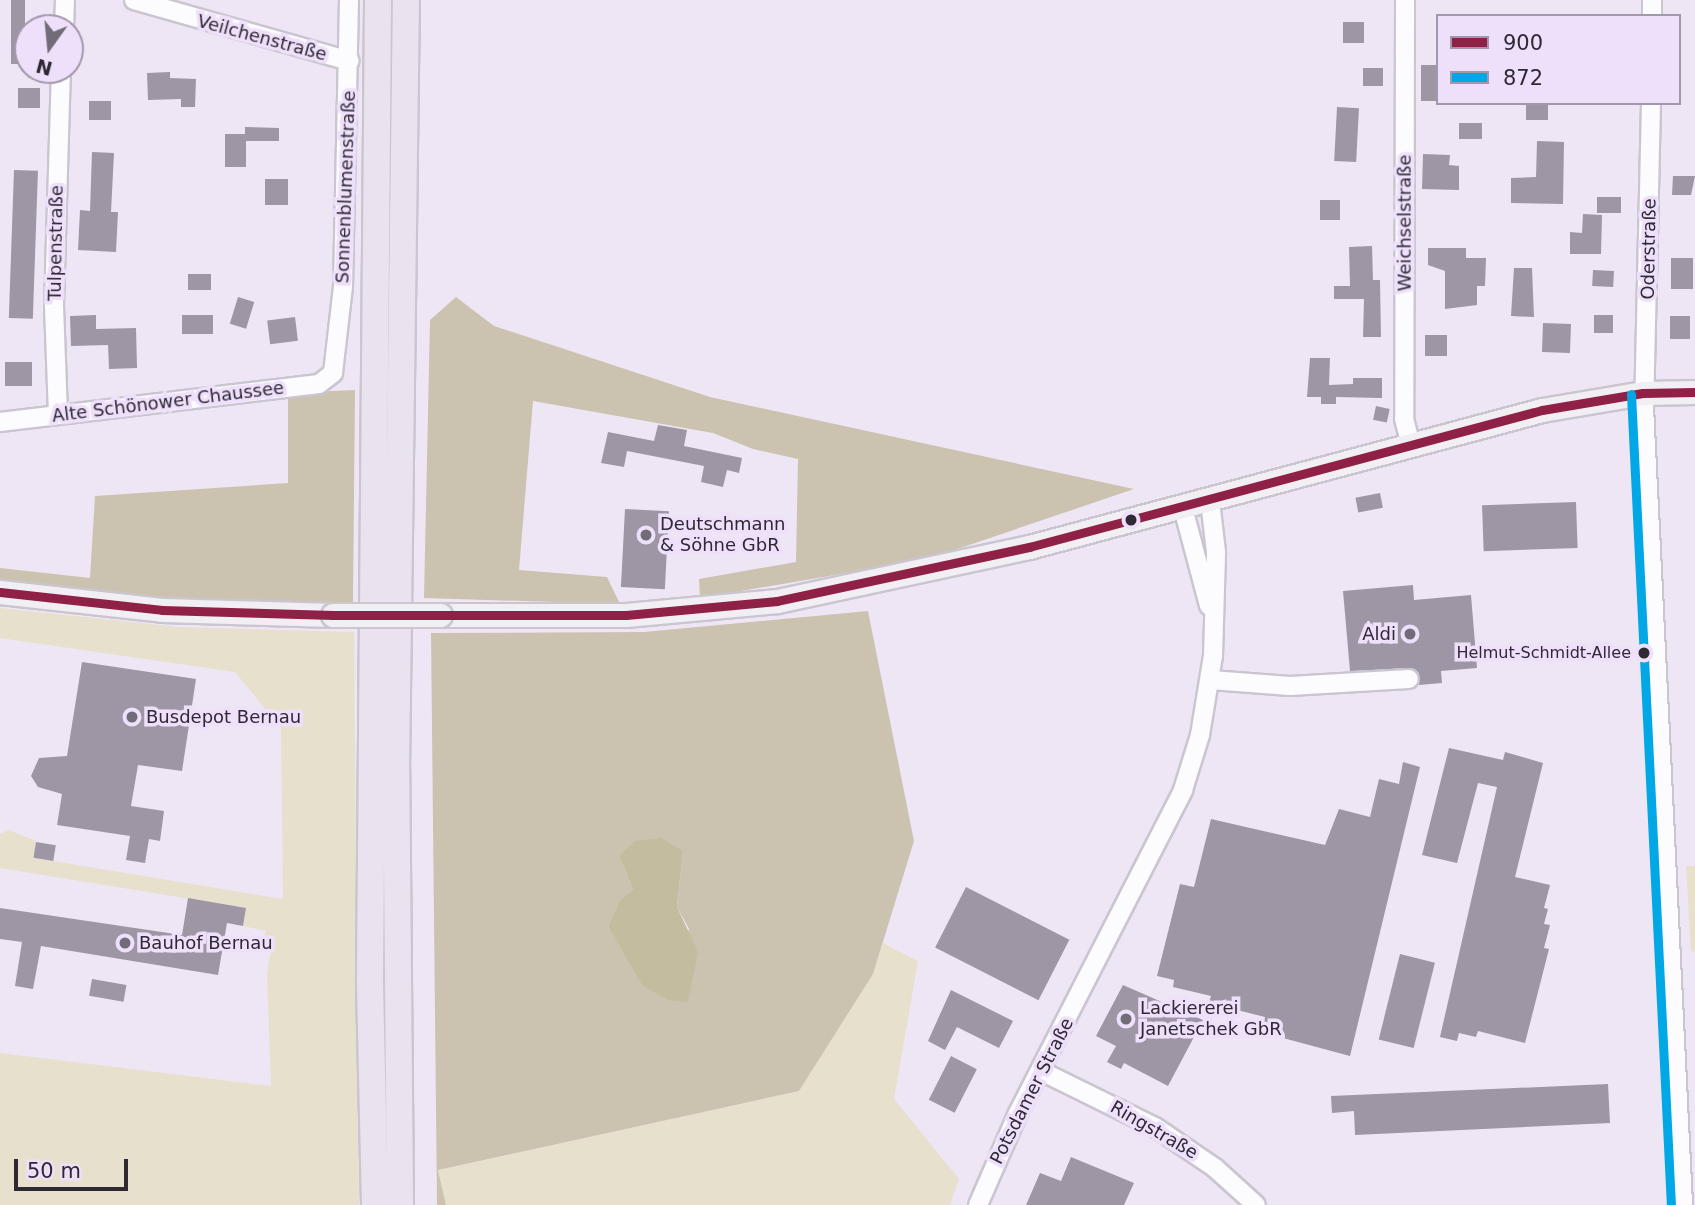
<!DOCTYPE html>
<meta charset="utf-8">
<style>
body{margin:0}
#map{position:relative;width:1695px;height:1205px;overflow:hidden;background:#eee6f5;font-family:"DejaVu Sans",sans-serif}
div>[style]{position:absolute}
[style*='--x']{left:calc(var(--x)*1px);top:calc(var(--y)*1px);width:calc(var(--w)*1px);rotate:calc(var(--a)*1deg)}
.green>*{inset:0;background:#e7e0cc}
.forest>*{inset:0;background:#cbc3b0}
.water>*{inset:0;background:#c3bc9f}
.building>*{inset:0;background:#9e96a5;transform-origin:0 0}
.roads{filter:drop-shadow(2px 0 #cbc5d0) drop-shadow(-2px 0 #cbc5d0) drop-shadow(0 2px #cbc5d0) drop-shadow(0 -2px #cbc5d0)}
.minor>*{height:18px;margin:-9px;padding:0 9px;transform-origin:9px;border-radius:9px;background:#fcfbfe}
.major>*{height:23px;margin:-11.5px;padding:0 11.5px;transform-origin:11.5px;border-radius:11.5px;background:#f1eef4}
.highway>*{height:26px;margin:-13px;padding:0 13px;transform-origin:13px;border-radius:13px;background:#eae3ef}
.bridges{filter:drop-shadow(2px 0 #cbc7ce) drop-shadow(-2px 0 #cbc7ce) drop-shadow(0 2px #cbc7ce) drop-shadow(0 -2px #cbc7ce)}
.major-bridge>*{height:23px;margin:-11.5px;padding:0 11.5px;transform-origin:11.5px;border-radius:11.5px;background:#f1eef4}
.bus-1>*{height:9px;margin:-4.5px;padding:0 4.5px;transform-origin:4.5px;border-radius:4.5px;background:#8e2145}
.bus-2>*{height:9px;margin:-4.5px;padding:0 4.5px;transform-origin:4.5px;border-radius:4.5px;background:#02a7e6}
.dots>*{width:19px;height:19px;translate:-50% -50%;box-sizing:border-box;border:4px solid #eee0fb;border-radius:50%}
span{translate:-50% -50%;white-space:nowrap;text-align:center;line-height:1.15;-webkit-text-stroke:7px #eee0fb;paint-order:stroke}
.bus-label{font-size:16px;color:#2f2934}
.right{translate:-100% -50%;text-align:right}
.street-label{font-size:18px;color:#2f2934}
.poi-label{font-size:18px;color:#2f2934}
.left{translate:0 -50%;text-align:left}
.legend{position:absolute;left:1436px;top:14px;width:245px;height:91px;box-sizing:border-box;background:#eee0fb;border:2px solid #a297ab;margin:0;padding:9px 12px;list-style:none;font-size:21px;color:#2f2934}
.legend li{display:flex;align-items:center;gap:14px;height:35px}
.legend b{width:35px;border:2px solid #a297ab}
.north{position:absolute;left:14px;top:14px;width:70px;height:70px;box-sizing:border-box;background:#eee0fb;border:2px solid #a297ab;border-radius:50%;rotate:195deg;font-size:19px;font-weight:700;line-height:28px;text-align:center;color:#2f2934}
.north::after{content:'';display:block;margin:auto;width:24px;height:32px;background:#726b78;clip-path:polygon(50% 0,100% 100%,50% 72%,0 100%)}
.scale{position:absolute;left:14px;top:1159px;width:114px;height:32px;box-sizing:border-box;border:4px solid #2f2934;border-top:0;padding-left:9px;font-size:21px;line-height:24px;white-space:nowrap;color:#2f2934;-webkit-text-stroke:5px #eee0fb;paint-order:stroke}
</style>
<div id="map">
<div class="green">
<div style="clip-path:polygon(0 608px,179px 627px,354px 632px,359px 1205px,0 1205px,0 1053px,271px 1086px,267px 975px,271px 947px,262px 944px,266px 931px,243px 926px,246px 908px,0 868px,0 834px,9px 830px,36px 841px,34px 858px,283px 899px,281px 728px,235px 672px,0 638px)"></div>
<div style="clip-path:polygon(1686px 866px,1695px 866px,1695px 952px,1691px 951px)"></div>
<div style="clip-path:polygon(883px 943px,918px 961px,894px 1099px,959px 1179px,950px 1205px,446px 1205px,438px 1170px,799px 1091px,873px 974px)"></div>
</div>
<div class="forest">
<div style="clip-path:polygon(456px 297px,494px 326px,710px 397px,1134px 489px,928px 559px,700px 598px,699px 579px,796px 562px,798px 459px,753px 449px,713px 433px,533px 401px,519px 570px,607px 577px,620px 604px,424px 598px,430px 320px)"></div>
<div style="clip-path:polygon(355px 390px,353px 602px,319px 602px,319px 607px,182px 604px,0 584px,0 568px,90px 578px,95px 496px,288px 483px,288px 393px)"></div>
<div style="clip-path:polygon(evenodd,868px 611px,914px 841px,873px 974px,799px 1091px,438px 1170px,446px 1205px,437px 1205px,431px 633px,644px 632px,868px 611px,683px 851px,677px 907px,689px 929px,667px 1000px,644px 986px,608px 927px,619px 901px,633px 889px,619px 856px,683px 851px)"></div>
</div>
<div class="water">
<div style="clip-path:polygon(661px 838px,683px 851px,677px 907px,698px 952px,688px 1002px,667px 1000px,643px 986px,608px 927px,619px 901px,633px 889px,619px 856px,635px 841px)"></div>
</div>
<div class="building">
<div style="left:11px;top:0;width:14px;height:64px"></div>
<div style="left:1343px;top:22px;width:21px;height:21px"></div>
<div style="left:1438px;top:65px;width:36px;height:17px;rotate:90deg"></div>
<div style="left:1363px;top:68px;width:20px;height:18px"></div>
<div style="clip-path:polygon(170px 72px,170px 78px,196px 79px,195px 107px,181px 107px,181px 99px,148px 100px,147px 73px)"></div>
<div style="left:18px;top:88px;width:22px;height:20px"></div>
<div style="left:89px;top:101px;width:22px;height:19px"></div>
<div style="left:1526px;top:103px;width:22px;height:17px"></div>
<div style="left:1337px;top:107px;width:22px;height:54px;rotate:3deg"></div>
<div style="left:1459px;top:123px;width:23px;height:16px"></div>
<div style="clip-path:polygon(245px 127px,279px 128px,279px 141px,246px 141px,246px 167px,225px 167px,225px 134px,245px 134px)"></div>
<div style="clip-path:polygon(1537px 141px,1564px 142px,1563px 204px,1511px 203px,1511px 178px,1536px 177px)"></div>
<div style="clip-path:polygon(92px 152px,114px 153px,111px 212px,118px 212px,116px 252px,78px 250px,80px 210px,90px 211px)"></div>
<div style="clip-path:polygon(1423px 154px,1450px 155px,1449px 165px,1459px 166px,1459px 190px,1422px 189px)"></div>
<div style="left:14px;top:170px;width:24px;height:148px;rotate:2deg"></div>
<div style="clip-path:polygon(1673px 176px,1695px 176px,1691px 195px,1672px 195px)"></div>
<div style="left:265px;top:179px;width:23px;height:26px"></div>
<div style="left:1597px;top:197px;width:24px;height:16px"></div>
<div style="left:1320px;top:200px;width:20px;height:20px"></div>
<div style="clip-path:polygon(1583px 214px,1602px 215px,1601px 254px,1570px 254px,1570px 232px,1582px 233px)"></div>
<div style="clip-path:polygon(1372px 246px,1373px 280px,1380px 280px,1381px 337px,1363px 337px,1364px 299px,1334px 299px,1334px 286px,1350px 286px,1349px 247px)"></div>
<div style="clip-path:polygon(1428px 248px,1466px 248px,1466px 258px,1486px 258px,1485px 286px,1477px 286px,1477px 305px,1445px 309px,1445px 271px,1428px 265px)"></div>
<div style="left:1671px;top:258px;width:22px;height:31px"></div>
<div style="clip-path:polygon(1514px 268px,1532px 268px,1534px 317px,1511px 316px)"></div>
<div style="left:1593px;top:270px;width:21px;height:16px;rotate:3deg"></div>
<div style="left:188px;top:274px;width:23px;height:16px"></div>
<div style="left:238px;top:297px;width:17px;height:28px;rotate:17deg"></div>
<div style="clip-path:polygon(96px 315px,96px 329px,136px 328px,137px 368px,109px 369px,108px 345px,71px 346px,70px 316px)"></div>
<div style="left:213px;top:315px;width:19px;height:31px;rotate:90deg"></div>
<div style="left:1594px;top:315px;width:19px;height:18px"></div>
<div style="left:1670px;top:316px;width:20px;height:23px"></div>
<div style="left:295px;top:317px;width:24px;height:28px;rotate:83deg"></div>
<div style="left:1543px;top:323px;width:28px;height:29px;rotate:2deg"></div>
<div style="left:1425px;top:335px;width:22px;height:21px"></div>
<div style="clip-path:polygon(1310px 358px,1330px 358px,1329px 385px,1353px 384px,1353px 378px,1382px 378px,1382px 398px,1336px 397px,1336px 404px,1321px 404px,1321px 397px,1307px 397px)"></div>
<div style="left:5px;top:362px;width:27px;height:24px"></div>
<div style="left:1376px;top:406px;width:14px;height:14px;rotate:12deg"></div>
<div style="clip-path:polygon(658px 425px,687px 430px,684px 446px,742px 458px,739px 473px,727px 470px,723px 487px,701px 482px,704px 466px,627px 451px,624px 467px,601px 463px,608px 432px,654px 441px)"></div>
<div style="left:1380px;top:493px;width:15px;height:25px;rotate:79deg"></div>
<div style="left:1576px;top:502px;width:46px;height:94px;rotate:88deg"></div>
<div style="left:625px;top:509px;width:44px;height:78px;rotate:3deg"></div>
<div style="clip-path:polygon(1413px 585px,1414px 600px,1471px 595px,1477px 668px,1441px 671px,1442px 683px,1419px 685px,1419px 673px,1409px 668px,1350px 671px,1343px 591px)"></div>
<div style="clip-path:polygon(82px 662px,196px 679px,182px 771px,138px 765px,131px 806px,164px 811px,160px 841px,149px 839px,145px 863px,126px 860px,130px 836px,57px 825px,62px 794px,38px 787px,31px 776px,39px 758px,67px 756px)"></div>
<div style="clip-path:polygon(1449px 748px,1503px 760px,1505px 752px,1543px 763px,1515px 877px,1550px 885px,1544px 908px,1548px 909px,1544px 924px,1550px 925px,1544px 948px,1549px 949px,1525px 1043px,1478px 1031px,1476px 1037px,1459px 1033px,1457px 1041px,1440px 1037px,1497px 787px,1478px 783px,1457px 863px,1422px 855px)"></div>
<div style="clip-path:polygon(1403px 762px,1420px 767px,1350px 1056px,1261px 1032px,1265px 1017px,1209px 1003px,1211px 996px,1173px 987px,1174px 980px,1157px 976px,1180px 884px,1194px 887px,1211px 819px,1325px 845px,1339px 809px,1370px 817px,1379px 779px,1399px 784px)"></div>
<div style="left:36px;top:842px;width:20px;height:16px;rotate:9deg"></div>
<div style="left:966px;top:887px;width:116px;height:68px;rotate:27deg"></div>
<div style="clip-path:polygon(188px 898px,246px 908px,243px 926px,227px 923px,218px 975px,41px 946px,33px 989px,15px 986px,22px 942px,0 939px,0 908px,182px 935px)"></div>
<div style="left:1400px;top:954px;width:36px;height:88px;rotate:14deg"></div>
<div style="left:92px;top:979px;width:35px;height:17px;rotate:10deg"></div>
<div style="clip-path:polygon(1123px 985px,1203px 1020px,1168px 1086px,1124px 1063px,1121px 1069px,1107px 1062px,1116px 1046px,1096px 1036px)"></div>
<div style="clip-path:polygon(951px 990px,1013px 1021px,999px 1048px,957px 1027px,945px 1050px,928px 1041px)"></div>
<div style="left:951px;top:1056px;width:29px;height:49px;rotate:27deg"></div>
<div style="clip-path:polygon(1608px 1084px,1610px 1123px,1355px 1135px,1354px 1111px,1332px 1113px,1331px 1096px)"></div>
<div style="clip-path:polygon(1071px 1157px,1134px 1183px,1124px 1205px,1026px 1205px,1040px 1173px,1061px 1181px)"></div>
</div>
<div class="roads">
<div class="minor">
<div style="--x:134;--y:0;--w:224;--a:15.8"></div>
<div style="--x:1405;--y:0;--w:419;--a:90.1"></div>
<div style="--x:1404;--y:419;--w:27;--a:75"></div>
<div style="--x:1652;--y:16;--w:16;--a:-90"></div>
<div style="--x:64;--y:28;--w:28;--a:-88"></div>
<div style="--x:1651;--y:103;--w:304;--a:91.3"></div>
<div style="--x:1644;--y:407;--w:799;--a:87.2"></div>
<div style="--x:58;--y:415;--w:110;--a:-92.1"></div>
<div style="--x:54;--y:305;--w:235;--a:-88.3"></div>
<div style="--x:0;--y:422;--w:321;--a:-6.8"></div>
<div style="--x:319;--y:384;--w:18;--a:-38"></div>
<div style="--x:333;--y:373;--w:88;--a:-83.4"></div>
<div style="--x:343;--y:286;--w:286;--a:-88.8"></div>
<div style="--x:1183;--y:508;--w:101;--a:75.1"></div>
<div style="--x:1211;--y:680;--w:79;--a:4.3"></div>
<div style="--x:1290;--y:686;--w:119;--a:-3.4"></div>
<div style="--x:1041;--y:1071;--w:127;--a:26.2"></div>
<div style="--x:1155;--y:1127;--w:73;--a:34.3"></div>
<div style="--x:1215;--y:1168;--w:55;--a:42.1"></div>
<div style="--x:978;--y:1205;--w:100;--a:-66.5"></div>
<div style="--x:1018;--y:1113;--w:363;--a:-62.9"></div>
<div style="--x:1183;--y:790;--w:58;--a:-72.8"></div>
<div style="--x:1200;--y:735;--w:80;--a:-80.7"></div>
<div style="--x:1213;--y:656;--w:104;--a:-88.3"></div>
<div style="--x:1216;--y:552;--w:51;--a:-96.7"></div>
</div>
<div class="major">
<div style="--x:0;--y:592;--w:163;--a:6.3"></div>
<div style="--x:162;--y:610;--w:171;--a:1.7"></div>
<div style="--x:440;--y:615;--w:186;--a:0"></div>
<div style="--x:626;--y:615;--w:152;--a:-5.3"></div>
<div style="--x:777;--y:601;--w:258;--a:-12.1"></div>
<div style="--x:1029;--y:547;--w:531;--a:-14.95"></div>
<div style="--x:1542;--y:410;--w:102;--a:-9.6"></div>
<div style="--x:1643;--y:393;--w:52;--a:-1.1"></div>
</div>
<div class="highway">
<div style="--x:375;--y:1205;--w:226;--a:-91.3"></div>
<div style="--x:370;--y:979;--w:979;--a:-89.53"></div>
<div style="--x:400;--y:1205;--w:435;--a:-90.5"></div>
<div style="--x:396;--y:770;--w:770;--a:-89.26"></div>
</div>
</div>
<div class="bridges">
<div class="major-bridge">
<div style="--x:333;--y:615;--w:107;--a:0"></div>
</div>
</div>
<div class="bus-1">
<div style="--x:0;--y:592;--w:163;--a:6.3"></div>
<div style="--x:162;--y:610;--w:171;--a:1.7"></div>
<div style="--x:333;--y:615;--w:293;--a:0"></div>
<div style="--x:626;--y:615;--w:152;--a:-5.3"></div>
<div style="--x:777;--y:601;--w:258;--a:-12.1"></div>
<div style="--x:1029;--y:547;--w:531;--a:-14.95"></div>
<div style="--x:1542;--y:410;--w:102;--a:-9.6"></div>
<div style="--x:1643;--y:393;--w:52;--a:-1.1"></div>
</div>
<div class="bus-2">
<div style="--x:1631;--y:394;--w:812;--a:87.18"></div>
</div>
<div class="dots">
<div style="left:1131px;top:520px;background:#2f2934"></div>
<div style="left:646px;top:535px;background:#726b78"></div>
<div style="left:1410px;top:634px;background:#726b78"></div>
<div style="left:1644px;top:653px;background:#2f2934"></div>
<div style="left:132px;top:717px;background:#726b78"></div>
<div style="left:125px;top:943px;background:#726b78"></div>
<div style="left:1126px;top:1019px;background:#726b78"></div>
</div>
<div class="bus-label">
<span class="right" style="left:1631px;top:653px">Helmut-Schmidt-Allee</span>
</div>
<div class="street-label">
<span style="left:262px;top:38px;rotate:15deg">Veilchenstraße</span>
<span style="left:346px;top:187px;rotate:-88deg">Sonnenblumenstraße</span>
<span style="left:1405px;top:223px;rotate:-90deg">Weichselstraße</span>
<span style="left:56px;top:243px;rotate:-89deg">Tulpenstraße</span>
<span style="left:1649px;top:249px;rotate:-89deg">Oderstraße</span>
<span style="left:168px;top:402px;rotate:-7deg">Alte Schönower Chaussee</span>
<span style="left:1032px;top:1091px;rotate:-63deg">Potsdamer Straße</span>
<span style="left:1154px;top:1130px;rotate:30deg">Ringstraße</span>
</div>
<div class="poi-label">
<span class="left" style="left:660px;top:535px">Deutschmann<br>&amp; Söhne GbR</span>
<span class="right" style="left:1396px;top:634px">Aldi</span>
<span class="left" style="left:146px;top:717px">Busdepot Bernau</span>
<span class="left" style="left:139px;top:943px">Bauhof Bernau</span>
<span class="left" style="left:1140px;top:1019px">Lackiererei<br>Janetschek GbR</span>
</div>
<ul class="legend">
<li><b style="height:9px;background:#8e2145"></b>900</li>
<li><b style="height:9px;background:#02a7e6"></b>872</li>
</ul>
<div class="north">N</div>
<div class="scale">50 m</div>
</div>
